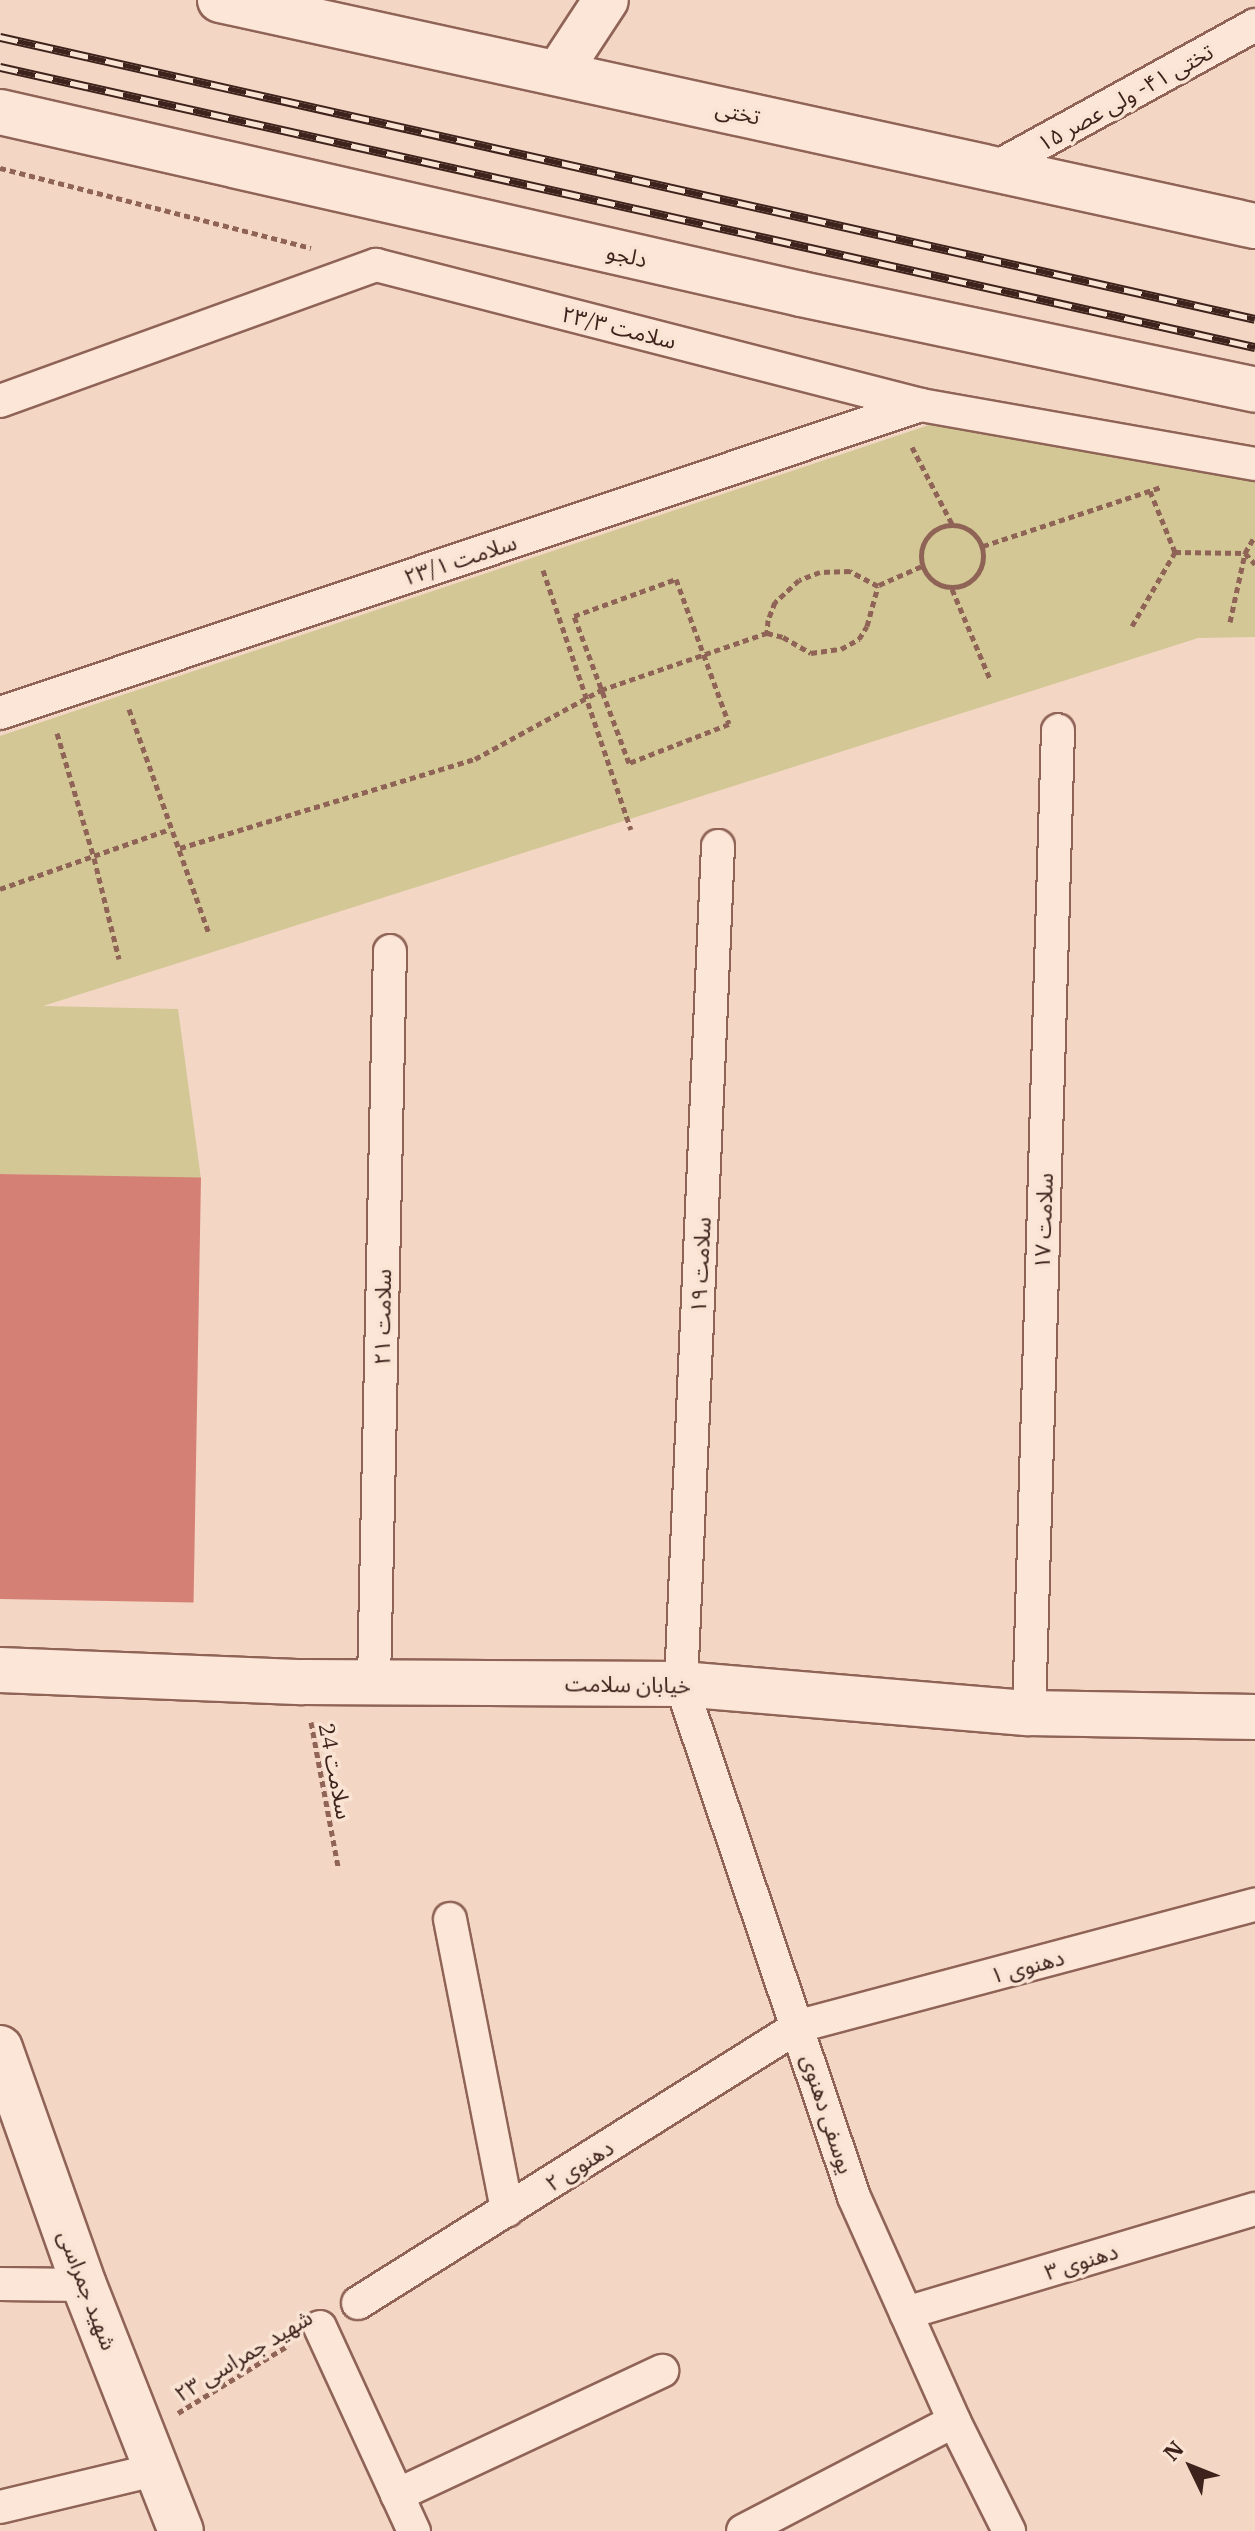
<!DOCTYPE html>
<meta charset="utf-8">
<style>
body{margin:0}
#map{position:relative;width:1255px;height:2531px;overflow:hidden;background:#f3d6c3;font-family:"IBM Plex Serif","Noto Sans Arabic",serif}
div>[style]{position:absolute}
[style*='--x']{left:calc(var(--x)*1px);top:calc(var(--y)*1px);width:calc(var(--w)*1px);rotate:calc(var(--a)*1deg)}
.green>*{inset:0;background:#d2c795}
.building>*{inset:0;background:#d58075;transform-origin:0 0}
.path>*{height:5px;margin-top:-2.5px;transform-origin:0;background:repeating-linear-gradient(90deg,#8f6457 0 6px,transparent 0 10px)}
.path>.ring{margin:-2.5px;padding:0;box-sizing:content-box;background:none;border:5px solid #8f6457;border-radius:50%}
.roads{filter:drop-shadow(2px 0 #8f6457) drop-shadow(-2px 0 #8f6457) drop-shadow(0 2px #8f6457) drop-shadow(0 -2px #8f6457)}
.street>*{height:32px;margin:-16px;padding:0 16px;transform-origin:16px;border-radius:16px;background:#fce6d7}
.secondary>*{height:44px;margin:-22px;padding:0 22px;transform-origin:22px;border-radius:22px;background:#fce6d7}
.rail>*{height:9px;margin-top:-4.5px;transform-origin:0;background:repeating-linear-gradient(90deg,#f9e3d3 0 18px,#3e231d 0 36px);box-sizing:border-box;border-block:2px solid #3e231d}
span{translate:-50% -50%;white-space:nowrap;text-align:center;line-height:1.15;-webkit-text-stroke:7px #f9e3d3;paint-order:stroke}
.street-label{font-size:22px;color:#3e231d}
.north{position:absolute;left:1151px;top:2427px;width:80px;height:80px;-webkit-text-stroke:6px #f9e3d3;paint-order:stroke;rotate:313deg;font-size:22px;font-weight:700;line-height:32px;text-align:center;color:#3e231d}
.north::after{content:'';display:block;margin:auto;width:28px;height:36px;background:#3e231d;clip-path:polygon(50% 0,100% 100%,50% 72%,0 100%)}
</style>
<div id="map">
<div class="green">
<div style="clip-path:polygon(956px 416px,1255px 480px,1255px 637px,1198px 638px,43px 1006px,178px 1009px,201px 1179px,0 1174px,0 736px)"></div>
</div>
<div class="building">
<div style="left:0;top:1174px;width:201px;height:425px;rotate:1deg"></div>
</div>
<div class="path">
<div style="--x:0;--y:168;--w:321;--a:14.4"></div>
<div style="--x:912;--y:447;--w:87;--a:62.5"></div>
<div class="ring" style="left:921px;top:525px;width:57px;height:57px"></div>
<div style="--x:983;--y:546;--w:188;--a:-18.3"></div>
<div style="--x:1175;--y:552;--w:70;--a:0.8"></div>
<div style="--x:1245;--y:553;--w:15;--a:48"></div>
<div style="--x:543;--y:570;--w:274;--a:71.3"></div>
<div style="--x:676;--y:579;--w:154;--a:69.9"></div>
<div style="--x:729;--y:724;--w:107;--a:158.7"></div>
<div style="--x:629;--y:763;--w:157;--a:-110.5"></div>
<div style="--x:574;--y:616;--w:109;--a:-19.9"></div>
<div style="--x:879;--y:585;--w:47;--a:-23.8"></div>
<div style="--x:952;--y:589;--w:98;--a:67.1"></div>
<div style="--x:1230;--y:622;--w:71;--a:-77.7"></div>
<div style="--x:1245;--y:553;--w:20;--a:-60"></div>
<div style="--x:1132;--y:626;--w:86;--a:-59.8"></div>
<div style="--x:1175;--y:552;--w:66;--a:-112.3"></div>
<div style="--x:129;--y:709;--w:239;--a:70.4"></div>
<div style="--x:57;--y:733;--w:130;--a:73.5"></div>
<div style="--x:94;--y:858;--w:104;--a:76.1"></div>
<div style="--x:180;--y:848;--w:308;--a:-16.8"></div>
<div style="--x:475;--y:759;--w:144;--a:-28.7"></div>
<div style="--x:601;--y:690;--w:176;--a:-19"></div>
<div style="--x:767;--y:633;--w:16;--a:14"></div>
<div style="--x:783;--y:637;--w:32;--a:30"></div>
<div style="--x:811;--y:653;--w:30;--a:-8"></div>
<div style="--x:841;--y:649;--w:21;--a:-29"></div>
<div style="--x:859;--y:639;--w:15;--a:-58"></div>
<div style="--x:867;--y:626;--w:41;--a:-74.6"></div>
<div style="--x:878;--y:586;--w:32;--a:-152"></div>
<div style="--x:850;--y:571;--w:30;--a:178"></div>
<div style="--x:820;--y:572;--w:22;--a:159"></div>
<div style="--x:799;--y:580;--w:33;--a:137"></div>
<div style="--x:775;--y:602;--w:19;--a:111"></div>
<div style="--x:768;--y:620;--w:13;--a:94"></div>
<div style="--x:0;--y:889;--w:180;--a:-19.4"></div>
<div style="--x:311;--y:1722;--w:147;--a:79.4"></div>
<div style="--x:178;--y:2413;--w:130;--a:-31.5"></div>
</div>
<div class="roads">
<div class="street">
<div style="--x:995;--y:168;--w:297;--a:-28.8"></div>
<div style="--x:0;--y:401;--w:400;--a:-19.9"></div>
<div style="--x:376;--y:265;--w:563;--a:14.41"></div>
<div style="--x:921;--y:405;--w:339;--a:10"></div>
<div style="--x:0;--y:713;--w:971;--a:-18.49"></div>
<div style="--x:718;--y:846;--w:839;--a:92.53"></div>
<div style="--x:681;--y:1684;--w:541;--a:71.36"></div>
<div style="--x:854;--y:2197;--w:245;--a:65.9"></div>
<div style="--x:954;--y:2421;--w:123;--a:63.4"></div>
<div style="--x:374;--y:1682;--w:731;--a:-88.75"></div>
<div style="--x:1029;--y:1713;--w:983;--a:-88.31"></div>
<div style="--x:450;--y:1919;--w:297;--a:78.9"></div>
<div style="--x:0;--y:2284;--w:84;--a:0.7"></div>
<div style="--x:358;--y:2303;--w:521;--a:-32.13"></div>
<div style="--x:799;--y:2026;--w:472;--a:-14.9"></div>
<div style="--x:906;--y:2313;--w:364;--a:-16.6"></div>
<div style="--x:320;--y:2327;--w:225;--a:65.3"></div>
<div style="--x:397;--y:2495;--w:293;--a:-25.1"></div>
<div style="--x:0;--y:2507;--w:163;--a:-13.5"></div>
<div style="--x:743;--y:2531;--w:238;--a:-27.5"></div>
</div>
<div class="secondary">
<div style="--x:220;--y:0;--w:1059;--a:12.32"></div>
<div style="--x:558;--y:73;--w:87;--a:-56.7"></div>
<div style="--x:0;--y:112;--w:821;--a:12.8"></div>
<div style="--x:801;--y:294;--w:464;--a:11.9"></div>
<div style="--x:0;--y:1670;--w:303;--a:2.3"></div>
<div style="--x:303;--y:1682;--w:378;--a:0.3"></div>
<div style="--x:681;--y:1684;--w:349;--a:4.8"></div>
<div style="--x:1029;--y:1713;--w:226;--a:1"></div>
<div style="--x:0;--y:2048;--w:251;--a:70.5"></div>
<div style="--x:84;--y:2285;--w:264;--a:68.5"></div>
</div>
</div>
<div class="rail">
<div style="--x:0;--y:37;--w:1286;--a:12.66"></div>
<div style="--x:0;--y:67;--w:1286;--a:12.58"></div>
</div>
<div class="street-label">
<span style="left:1125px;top:97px;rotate:-29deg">تختی ۴۱- ولی عصر ۱۵</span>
<span style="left:738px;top:112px;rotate:12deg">تختی</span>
<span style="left:627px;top:255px;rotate:13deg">دلجو</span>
<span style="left:619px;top:327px;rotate:14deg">سلامت ۲۳/۳</span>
<span style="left:460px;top:559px;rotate:-18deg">سلامت ۲۳/۱</span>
<span style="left:1043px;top:1221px;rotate:-88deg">سلامت ۱۷</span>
<span style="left:700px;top:1265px;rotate:-87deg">سلامت ۱۹</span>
<span style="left:382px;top:1317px;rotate:-89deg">سلامت ۲۱</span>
<span style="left:628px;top:1684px;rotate:1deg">خیابان سلامت</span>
<span style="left:336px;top:1771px;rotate:79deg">سلامت 24</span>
<span style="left:1027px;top:1966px;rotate:-15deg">دهنوی ۱</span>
<span style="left:828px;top:2114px;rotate:72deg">یوسفی دهنوی</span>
<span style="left:579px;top:2165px;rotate:-32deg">دهنوی ۲</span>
<span style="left:1081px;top:2261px;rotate:-17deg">دهنوی ۳</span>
<span style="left:88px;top:2290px;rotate:69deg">شهید جمراسی</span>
<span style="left:243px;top:2355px;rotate:-31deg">شهید جمراسی ۲۳</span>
</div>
<div class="north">N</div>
</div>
